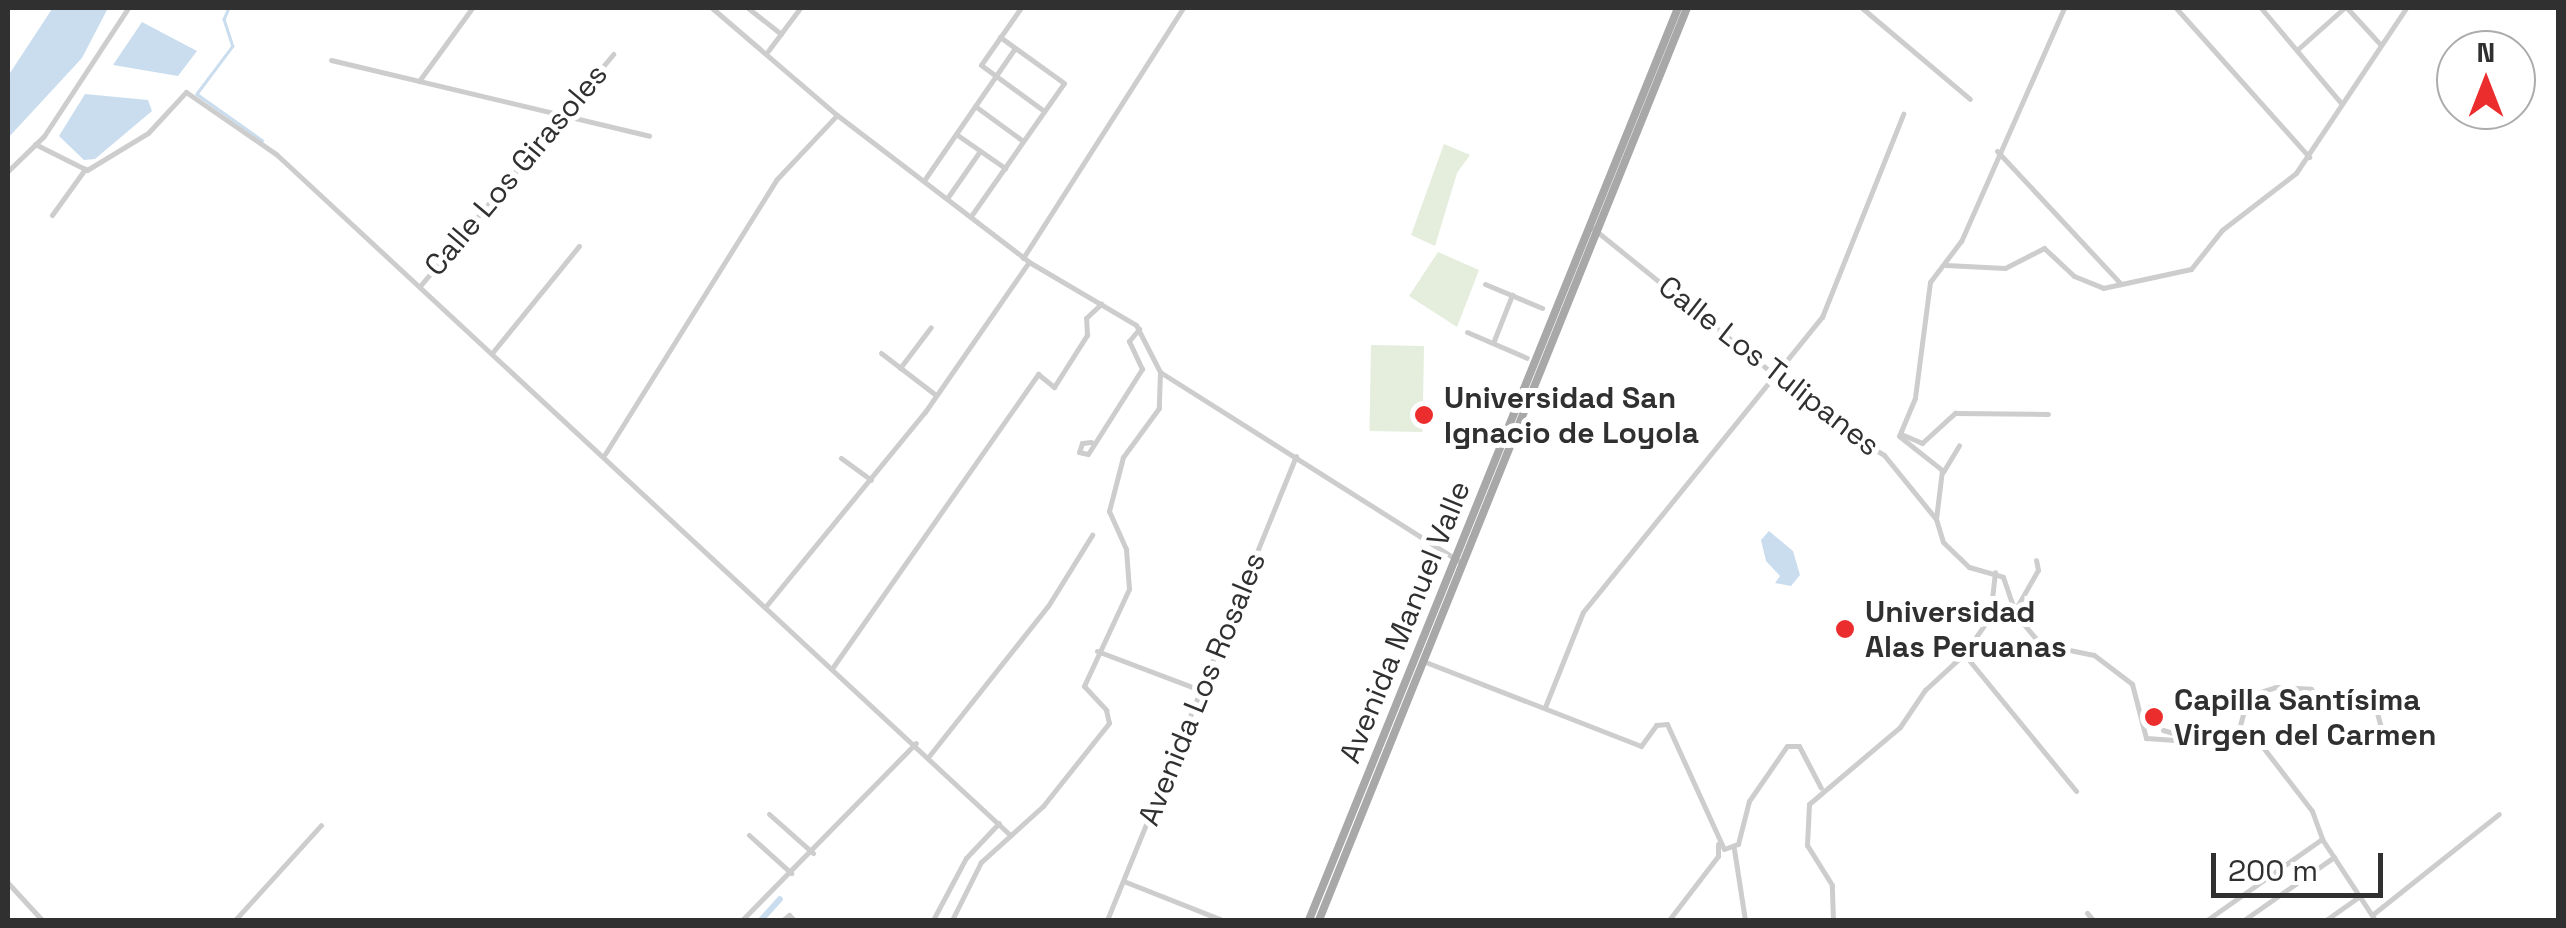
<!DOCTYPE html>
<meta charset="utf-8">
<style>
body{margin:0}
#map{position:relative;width:2566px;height:928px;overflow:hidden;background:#fff;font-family:"Space Grotesk",sans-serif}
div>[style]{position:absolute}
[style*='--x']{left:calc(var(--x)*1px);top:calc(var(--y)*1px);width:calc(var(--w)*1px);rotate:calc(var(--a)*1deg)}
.green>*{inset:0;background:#e5eddd;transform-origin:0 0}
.water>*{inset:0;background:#c9ddee}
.stream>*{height:2.5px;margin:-1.25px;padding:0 1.25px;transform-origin:1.25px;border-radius:1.25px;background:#c9ddee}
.canal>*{height:6px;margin:-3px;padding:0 3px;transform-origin:3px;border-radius:3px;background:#c9ddee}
.minor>*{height:5px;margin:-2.5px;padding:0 2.5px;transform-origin:2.5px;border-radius:2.5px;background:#cdcdcd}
.tertiary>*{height:5px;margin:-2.5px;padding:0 2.5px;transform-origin:2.5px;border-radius:2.5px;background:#cdcdcd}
.primary>*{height:8px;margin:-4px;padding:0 4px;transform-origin:4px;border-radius:4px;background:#a8a8a8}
.dots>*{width:28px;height:28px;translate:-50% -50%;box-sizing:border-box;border:5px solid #fff;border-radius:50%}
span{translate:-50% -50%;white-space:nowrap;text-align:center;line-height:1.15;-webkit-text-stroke:10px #fff;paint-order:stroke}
.street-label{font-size:30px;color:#303030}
.poi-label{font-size:30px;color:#303030;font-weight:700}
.left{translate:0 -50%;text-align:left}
.frame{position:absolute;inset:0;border:10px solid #303030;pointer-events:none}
.north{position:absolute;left:2436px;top:30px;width:100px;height:100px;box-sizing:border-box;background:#fff;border:2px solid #acacac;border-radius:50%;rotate:0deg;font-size:28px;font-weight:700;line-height:40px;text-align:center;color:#303030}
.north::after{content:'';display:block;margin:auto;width:35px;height:45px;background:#ec2d2e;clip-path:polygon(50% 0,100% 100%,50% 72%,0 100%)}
.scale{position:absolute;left:2211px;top:853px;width:172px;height:45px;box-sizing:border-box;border:5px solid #303030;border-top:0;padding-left:12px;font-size:30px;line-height:35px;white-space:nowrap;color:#303030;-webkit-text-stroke:8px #fff;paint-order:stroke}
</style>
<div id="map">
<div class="green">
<div style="clip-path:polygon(1444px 144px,1470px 155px,1457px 173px,1435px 246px,1411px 235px)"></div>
<div style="clip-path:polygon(1438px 252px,1479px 270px,1457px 327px,1409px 296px)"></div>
<div style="left:1371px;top:345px;width:53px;height:86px;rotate:1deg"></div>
</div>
<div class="water">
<div style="clip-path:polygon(108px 8px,82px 58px,8px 138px,8px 76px,52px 9px)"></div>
<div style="clip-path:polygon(142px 22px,197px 51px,178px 76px,113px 65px)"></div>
<div style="clip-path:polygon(85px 94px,148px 100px,152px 111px,95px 159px,84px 160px,59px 136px)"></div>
<div style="clip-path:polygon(1769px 531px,1793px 551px,1800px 575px,1791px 586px,1775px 583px,1780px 576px,1766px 561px,1761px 540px)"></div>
</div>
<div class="stream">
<div style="--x:229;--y:8;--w:12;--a:114"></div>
<div style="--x:224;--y:19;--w:28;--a:72"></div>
<div style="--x:233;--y:46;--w:60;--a:126.9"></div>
<div style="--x:197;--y:94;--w:80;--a:35.3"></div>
</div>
<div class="canal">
<div style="--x:761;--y:920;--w:28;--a:-48"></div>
</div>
<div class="minor">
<div style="--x:712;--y:8;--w:165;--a:40.6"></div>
<div style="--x:837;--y:115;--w:242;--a:37.4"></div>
<div style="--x:1029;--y:262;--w:124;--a:30.5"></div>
<div style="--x:1136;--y:325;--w:53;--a:62.9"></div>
<div style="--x:1160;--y:372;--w:36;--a:92"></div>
<div style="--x:1159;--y:408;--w:61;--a:126.3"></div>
<div style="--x:1123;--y:457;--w:56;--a:104.5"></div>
<div style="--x:1109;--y:511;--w:42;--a:65.9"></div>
<div style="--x:1126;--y:549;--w:40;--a:85.7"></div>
<div style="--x:1129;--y:589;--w:107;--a:114.9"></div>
<div style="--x:1084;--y:686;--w:33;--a:47"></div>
<div style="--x:1106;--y:710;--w:13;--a:77"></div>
<div style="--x:1109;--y:723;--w:106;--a:128.5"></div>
<div style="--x:1043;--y:806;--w:84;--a:137.9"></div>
<div style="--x:981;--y:862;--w:65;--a:116.6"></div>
<div style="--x:748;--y:8;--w:42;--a:38.2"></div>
<div style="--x:1862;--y:8;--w:141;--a:40.1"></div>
<div style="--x:2064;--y:8;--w:255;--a:113.8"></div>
<div style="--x:1961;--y:241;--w:51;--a:127.1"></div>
<div style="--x:1930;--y:282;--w:117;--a:97.4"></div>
<div style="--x:1915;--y:398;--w:41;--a:112.8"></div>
<div style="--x:1899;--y:436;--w:55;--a:38.3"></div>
<div style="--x:1942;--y:470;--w:49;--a:97"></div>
<div style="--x:1936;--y:519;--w:24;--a:73"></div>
<div style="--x:1943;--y:542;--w:36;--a:44"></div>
<div style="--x:1969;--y:567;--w:35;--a:16"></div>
<div style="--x:2003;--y:577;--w:40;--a:71.1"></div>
<div style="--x:2016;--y:615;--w:38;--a:50"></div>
<div style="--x:2040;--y:644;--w:55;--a:11.5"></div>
<div style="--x:2094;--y:655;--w:48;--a:37.3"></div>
<div style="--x:2132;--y:684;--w:56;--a:75.5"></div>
<div style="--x:2146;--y:738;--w:116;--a:3.9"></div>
<div style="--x:2262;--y:746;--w:82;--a:52.4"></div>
<div style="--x:2312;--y:811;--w:30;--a:70"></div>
<div style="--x:2322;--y:839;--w:97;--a:56.8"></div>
<div style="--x:2176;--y:8;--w:200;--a:48.2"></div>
<div style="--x:2261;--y:8;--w:124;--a:49.9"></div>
<div style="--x:2347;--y:8;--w:49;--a:47.5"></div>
<div style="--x:1020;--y:9;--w:68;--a:124.9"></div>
<div style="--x:981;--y:65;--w:78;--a:36.1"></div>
<div style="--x:2298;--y:49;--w:62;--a:-41.7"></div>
<div style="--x:768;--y:51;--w:54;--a:-53.3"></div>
<div style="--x:331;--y:60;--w:327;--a:13.4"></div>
<div style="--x:419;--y:81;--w:90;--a:-54"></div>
<div style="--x:975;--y:106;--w:59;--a:36.1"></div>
<div style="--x:956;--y:134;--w:60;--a:34.8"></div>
<div style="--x:35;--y:144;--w:58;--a:26.6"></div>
<div style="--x:87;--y:170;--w:71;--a:-31.2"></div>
<div style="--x:148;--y:133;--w:56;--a:-47.2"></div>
<div style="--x:186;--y:92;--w:109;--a:34.6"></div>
<div style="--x:276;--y:154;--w:1001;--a:42.85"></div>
<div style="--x:1997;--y:151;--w:182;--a:47"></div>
<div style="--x:8;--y:171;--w:50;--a:-44.2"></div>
<div style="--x:44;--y:136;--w:153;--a:-56.7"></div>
<div style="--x:925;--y:179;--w:159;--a:-55.5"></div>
<div style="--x:948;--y:197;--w:56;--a:-55.2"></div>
<div style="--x:52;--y:215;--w:57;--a:-54.3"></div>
<div style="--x:971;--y:216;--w:162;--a:-55"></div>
<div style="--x:1064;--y:83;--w:79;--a:-144.3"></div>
<div style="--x:1023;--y:258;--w:297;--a:-57.4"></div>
<div style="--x:1946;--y:265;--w:59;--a:2.9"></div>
<div style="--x:2005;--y:268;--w:44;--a:-27.1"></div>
<div style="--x:2044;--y:248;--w:41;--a:43"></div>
<div style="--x:2074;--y:276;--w:31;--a:22"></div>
<div style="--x:2103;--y:288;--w:90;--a:-12.2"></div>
<div style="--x:2191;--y:269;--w:50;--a:-51.5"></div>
<div style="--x:2222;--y:230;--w:93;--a:-37.6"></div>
<div style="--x:2296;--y:173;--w:198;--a:-56.3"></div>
<div style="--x:1485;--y:284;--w:62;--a:22.8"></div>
<div style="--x:420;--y:286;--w:302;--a:-50.2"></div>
<div style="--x:1467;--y:332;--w:65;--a:23.4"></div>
<div style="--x:1493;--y:343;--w:52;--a:-68.4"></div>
<div style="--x:492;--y:353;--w:138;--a:-50.9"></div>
<div style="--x:881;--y:353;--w:69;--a:37.4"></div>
<div style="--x:900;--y:368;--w:51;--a:-52.9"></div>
<div style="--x:1160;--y:372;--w:357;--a:32.3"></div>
<div style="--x:1901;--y:434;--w:23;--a:23"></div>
<div style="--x:1922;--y:443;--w:45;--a:-42.3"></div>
<div style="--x:1955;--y:413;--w:93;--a:0.6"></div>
<div style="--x:1091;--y:442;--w:9;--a:174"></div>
<div style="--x:1082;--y:443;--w:9;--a:108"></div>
<div style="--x:1079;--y:452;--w:9;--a:13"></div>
<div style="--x:1088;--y:454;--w:101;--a:-57.6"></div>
<div style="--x:1142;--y:369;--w:31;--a:-115"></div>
<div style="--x:1129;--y:341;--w:16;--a:-50"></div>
<div style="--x:605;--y:454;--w:323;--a:-58"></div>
<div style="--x:776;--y:180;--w:89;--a:-46.8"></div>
<div style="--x:841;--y:458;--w:37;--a:36"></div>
<div style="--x:1943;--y:472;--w:31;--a:-59"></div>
<div style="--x:766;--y:606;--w:251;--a:-50.7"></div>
<div style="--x:925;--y:412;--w:181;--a:-55.3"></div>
<div style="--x:2014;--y:612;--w:48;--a:-60.3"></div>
<div style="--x:2038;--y:570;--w:10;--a:-101"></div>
<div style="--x:1097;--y:651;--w:110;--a:20.7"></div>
<div style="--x:1964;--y:654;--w:177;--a:50.7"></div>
<div style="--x:1423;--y:661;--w:234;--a:21.3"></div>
<div style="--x:1641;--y:746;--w:26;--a:-54"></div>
<div style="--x:1656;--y:725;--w:11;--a:-5"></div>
<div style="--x:1667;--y:724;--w:137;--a:65.5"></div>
<div style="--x:1724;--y:849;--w:15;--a:-20"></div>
<div style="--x:1738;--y:844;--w:44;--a:-75.7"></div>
<div style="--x:1749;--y:801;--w:67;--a:-55.4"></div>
<div style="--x:1787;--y:746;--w:12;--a:0"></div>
<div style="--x:1799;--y:746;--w:47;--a:62.4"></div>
<div style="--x:833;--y:667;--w:358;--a:-55"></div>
<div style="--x:1038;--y:374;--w:21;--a:39"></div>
<div style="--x:1054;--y:387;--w:62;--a:-57.6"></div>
<div style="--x:1087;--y:335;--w:17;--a:-93"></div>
<div style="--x:1086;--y:318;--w:21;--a:-43"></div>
<div style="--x:1545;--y:707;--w:102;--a:-68.2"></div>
<div style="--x:1583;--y:612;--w:380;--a:-51"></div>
<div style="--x:1822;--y:317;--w:219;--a:-68.2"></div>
<div style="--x:2163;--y:730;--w:42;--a:16.7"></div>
<div style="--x:2236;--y:740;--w:46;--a:-74.7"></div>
<div style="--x:2248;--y:696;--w:29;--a:-18"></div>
<div style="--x:2276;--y:687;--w:35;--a:3"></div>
<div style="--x:2311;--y:689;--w:26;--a:50"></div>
<div style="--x:2328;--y:709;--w:35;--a:-16"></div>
<div style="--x:2362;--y:699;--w:17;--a:36"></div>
<div style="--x:2376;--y:709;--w:23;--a:75"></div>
<div style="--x:929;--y:756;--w:191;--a:-51.6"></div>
<div style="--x:1048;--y:606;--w:84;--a:-58.2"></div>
<div style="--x:769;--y:814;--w:59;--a:41.6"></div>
<div style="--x:749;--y:835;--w:57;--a:42.1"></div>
<div style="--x:1734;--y:849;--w:72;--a:81.2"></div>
<div style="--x:1126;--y:882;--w:103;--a:21.6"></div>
<div style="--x:8;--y:883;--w:50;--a:47.4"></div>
<div style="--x:2087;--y:913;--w:9;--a:49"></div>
<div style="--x:2372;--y:915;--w:162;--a:-38.5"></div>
<div style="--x:235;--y:920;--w:128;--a:-47.8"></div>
<div style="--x:742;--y:920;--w:248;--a:-45.5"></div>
<div style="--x:783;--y:920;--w:8;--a:-40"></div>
<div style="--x:789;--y:915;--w:7;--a:45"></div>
<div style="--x:933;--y:920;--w:70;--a:-62"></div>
<div style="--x:966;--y:858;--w:48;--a:-46.7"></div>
<div style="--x:1107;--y:920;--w:501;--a:-67.84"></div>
<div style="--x:1669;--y:920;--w:81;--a:-52.6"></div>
<div style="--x:1718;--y:856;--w:12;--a:-90"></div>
<div style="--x:1833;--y:920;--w:35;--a:-92"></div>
<div style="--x:1832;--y:885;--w:47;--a:-122"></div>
<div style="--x:1807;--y:845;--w:41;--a:-87.2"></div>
<div style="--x:1809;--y:804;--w:119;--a:-40.2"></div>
<div style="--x:1900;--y:727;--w:45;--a:-56"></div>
<div style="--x:1925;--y:690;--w:53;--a:-42.7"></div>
<div style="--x:1964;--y:654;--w:45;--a:-54.9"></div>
<div style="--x:1990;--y:617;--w:45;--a:-83.7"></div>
<div style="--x:2207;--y:920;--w:141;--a:-35.2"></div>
<div style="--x:2244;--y:920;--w:110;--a:-35"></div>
<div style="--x:2326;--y:920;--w:42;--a:-35.2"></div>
</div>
<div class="tertiary">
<div style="--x:1590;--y:226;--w:319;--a:38.9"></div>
<div style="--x:1838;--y:426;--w:54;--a:32.2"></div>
<div style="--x:1884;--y:455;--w:82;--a:50.9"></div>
</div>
<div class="primary">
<div style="--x:1309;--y:920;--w:984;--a:-67.97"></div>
<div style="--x:1319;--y:920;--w:983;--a:-68.03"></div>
</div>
<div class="dots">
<div style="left:1424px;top:415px;background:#ec2d2e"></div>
<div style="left:1845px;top:629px;background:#ec2d2e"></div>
<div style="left:2154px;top:717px;background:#ec2d2e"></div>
</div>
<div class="street-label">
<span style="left:516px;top:170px;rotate:-50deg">Calle Los Girasoles</span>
<span style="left:1769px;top:366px;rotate:38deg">Calle Los Tulipanes</span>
<span style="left:1405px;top:622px;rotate:-68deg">Avenida Manuel Valle</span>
<span style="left:1202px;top:689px;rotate:-68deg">Avenida Los Rosales</span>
</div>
<div class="poi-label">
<span class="left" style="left:1444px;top:415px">Universidad San<br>Ignacio de Loyola</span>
<span class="left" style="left:1865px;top:629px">Universidad<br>Alas Peruanas</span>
<span class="left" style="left:2174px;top:717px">Capilla Santísima<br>Virgen del Carmen</span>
</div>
<div class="frame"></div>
<div class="north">N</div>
<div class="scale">200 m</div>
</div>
